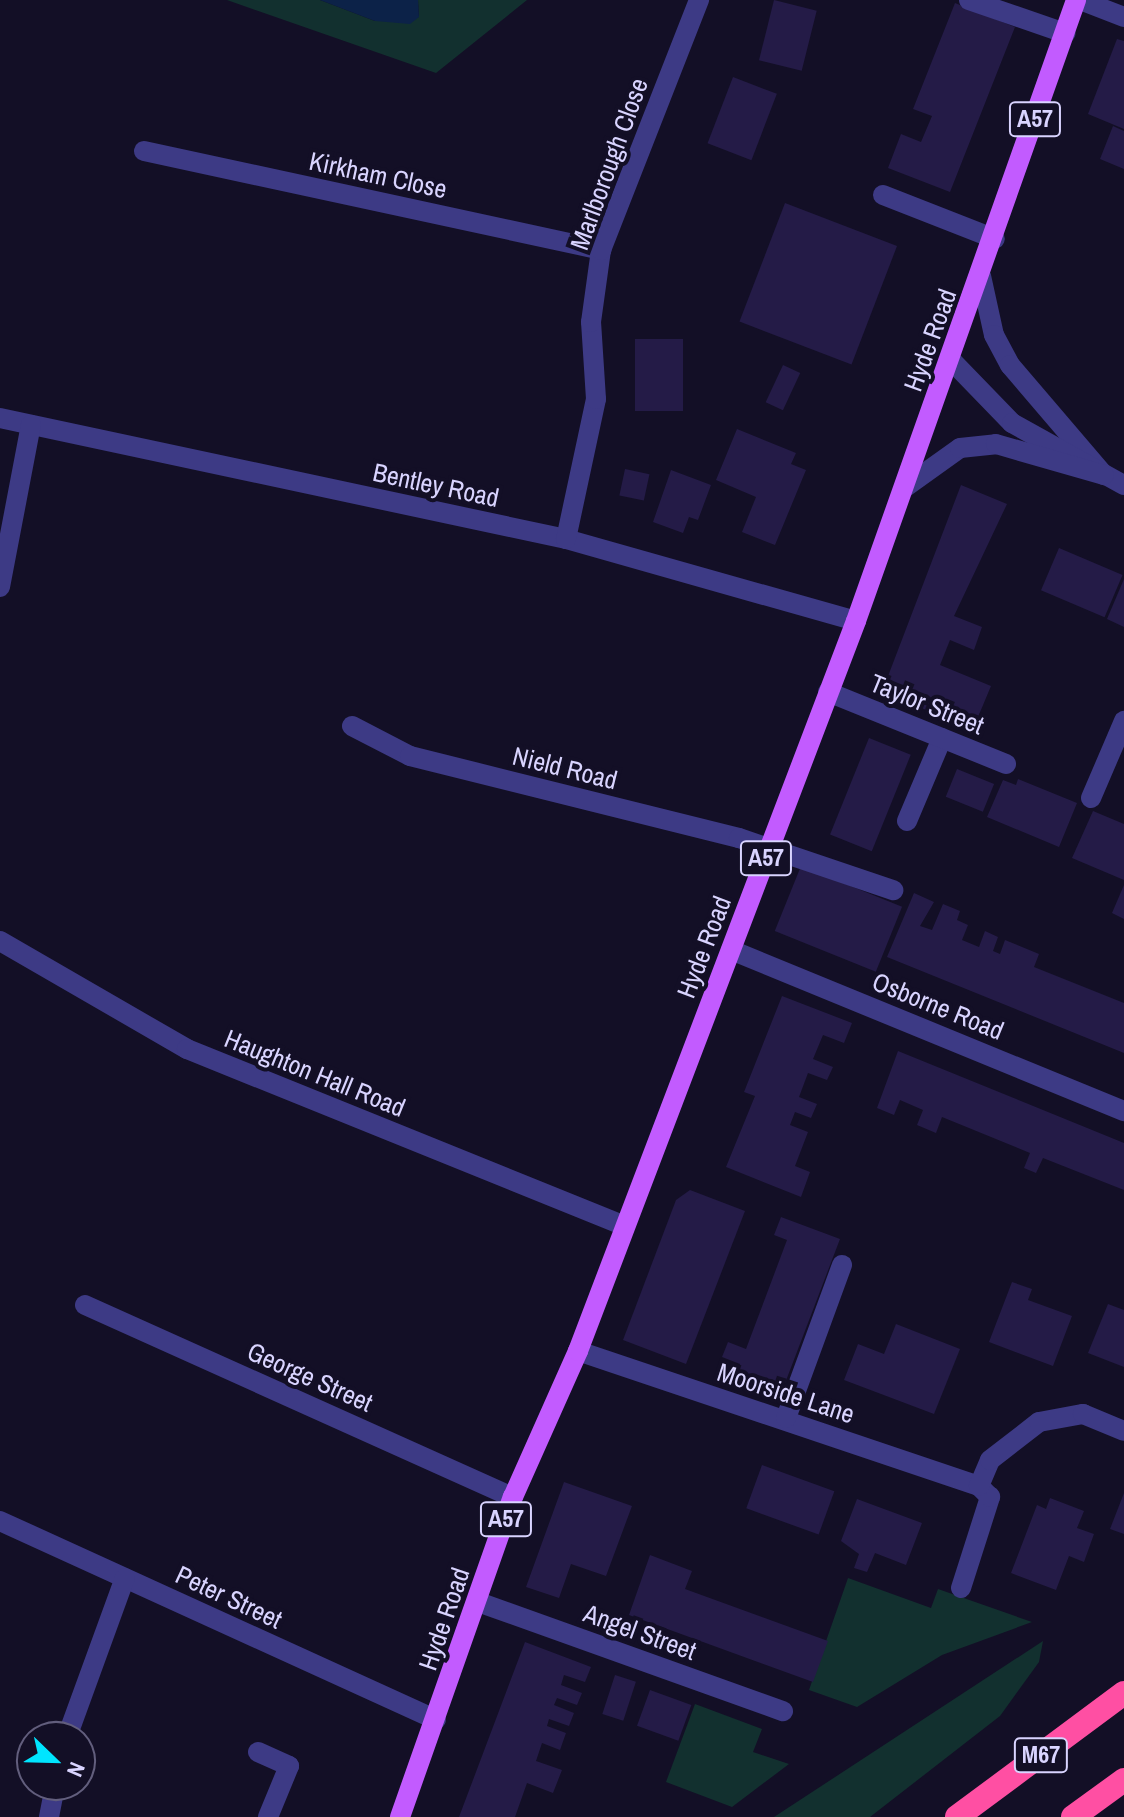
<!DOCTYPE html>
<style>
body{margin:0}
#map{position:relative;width:1124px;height:1817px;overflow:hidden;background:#130f26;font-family:"Archivo Narrow",sans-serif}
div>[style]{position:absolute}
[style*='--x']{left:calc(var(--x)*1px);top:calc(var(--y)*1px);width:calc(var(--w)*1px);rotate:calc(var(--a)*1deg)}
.green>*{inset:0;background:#12302f}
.water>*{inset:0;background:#0c2248}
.building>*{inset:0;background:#241b47;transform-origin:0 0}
.service>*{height:20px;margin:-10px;padding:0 10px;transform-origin:10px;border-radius:10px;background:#3d3a85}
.minor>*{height:20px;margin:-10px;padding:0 10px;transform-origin:10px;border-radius:10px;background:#3d3a85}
.tertiary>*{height:20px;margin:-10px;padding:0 10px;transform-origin:10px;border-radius:10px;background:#3d3a85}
.primary>*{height:20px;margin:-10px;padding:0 10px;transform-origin:10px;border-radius:10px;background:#c25bff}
.motorway>*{height:24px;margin:-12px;padding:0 12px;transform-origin:12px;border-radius:12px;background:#ff4fa3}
span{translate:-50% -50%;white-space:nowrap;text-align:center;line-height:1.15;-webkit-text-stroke:8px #130f26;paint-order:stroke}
.shield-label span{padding:2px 6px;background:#130f26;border:2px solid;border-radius:6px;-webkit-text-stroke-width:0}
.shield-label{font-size:24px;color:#d9d4ff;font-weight:700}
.street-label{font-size:26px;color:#d9d4ff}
.north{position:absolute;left:16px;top:1721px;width:80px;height:80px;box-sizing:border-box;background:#130f26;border:2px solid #625e7d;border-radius:50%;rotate:113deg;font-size:22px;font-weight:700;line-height:32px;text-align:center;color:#d9d4ff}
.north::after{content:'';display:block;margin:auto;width:28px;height:36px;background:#00e5ff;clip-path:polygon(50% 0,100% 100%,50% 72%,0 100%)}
</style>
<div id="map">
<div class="green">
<div style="clip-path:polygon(227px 0,320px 0,375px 21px,419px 17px,418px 0,527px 0,436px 73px)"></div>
<div style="clip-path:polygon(848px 1578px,931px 1608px,938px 1589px,1032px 1622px,942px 1655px,857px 1707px,809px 1690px)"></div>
<div style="clip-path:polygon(1043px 1641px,1039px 1662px,1000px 1716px,870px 1817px,774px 1817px)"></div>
<div style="clip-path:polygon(695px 1704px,762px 1729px,753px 1752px,789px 1764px,732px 1807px,666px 1782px)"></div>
</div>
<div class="water">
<div style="clip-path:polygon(320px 0,418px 0,419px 17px,410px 24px,375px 21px)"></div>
</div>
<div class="building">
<div style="left:774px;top:0;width:44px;height:62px;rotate:14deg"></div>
<div style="clip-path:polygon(955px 3px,1015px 27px,950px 192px,888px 168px,901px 134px,921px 142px,932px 116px,913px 109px)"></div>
<div style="clip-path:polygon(1117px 39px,1124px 41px,1124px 129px,1088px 114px)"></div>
<div style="left:733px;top:77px;width:47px;height:71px;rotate:21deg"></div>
<div style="clip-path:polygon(1113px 126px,1124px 131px,1124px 169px,1100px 159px)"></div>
<div style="left:785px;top:203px;width:120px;height:127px;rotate:21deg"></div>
<div style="left:635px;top:339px;width:48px;height:72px"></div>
<div style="left:783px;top:365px;width:19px;height:41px;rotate:25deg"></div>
<div style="clip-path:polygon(737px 429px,796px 453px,791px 464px,806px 470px,775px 545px,742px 532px,756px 497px,716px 480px)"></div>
<div style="left:625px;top:469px;width:25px;height:27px;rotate:12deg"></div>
<div style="clip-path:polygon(671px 470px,711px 485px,698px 520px,689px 517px,683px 533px,653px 522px)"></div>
<div style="clip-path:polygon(961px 485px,1007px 504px,954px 616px,982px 627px,974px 650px,950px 640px,940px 665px,991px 686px,973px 729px,892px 696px,885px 684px)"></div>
<div style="left:1059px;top:548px;width:69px;height:46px;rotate:23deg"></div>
<div style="clip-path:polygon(1124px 579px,1124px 627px,1107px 619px)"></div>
<div style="left:869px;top:738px;width:45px;height:104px;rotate:22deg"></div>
<div style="left:957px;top:769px;width:40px;height:30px;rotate:22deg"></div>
<div style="clip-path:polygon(1018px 779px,1077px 803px,1059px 847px,987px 817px,1003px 780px,1016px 785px)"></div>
<div style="clip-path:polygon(1093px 811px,1124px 824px,1124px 880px,1072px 858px)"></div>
<div style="left:801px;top:866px;width:109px;height:70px;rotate:22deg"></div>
<div style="clip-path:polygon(1124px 885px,1124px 919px,1112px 913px)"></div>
<div style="clip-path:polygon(914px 893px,934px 902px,920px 926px,932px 930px,943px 904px,960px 911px,957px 920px,968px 925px,962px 940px,979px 947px,985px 931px,998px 937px,993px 951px,1000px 954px,1005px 940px,1039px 954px,1034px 967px,1124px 1003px,1124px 1053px,887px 957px)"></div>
<div style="clip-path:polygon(782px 996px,852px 1023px,844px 1043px,823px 1035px,813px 1059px,833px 1067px,827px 1080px,808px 1073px,799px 1097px,817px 1104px,811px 1118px,795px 1112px,790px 1125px,808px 1132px,795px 1166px,810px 1172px,801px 1197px,726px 1167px,755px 1096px,744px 1092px)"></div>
<div style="clip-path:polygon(898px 1051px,1124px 1143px,1124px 1190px,1043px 1158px,1036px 1173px,1024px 1168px,1030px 1153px,942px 1117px,936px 1133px,917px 1125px,923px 1110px,900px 1100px,894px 1115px,877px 1108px)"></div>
<div style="clip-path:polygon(690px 1190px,745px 1211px,686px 1364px,623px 1340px,676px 1200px)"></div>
<div style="clip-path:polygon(781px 1217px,840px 1239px,779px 1399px,733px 1381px,740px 1364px,722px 1357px,728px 1342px,746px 1349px,787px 1240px,774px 1235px)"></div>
<div style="clip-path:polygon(1012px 1282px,1032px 1289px,1028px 1300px,1072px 1316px,1053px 1366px,989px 1342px)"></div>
<div style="clip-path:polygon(1108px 1304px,1124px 1310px,1124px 1367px,1088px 1353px)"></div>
<div style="clip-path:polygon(896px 1324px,960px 1349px,934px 1414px,844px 1380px,858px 1344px,884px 1354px)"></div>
<div style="left:762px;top:1465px;width:77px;height:46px;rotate:20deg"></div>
<div style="clip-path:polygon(564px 1482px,632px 1506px,606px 1576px,571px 1564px,559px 1598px,526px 1587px)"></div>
<div style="clip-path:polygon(1124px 1493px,1124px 1534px,1110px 1529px)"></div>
<div style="clip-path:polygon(1050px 1498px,1084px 1511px,1077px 1528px,1094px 1534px,1084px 1562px,1069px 1556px,1056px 1590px,1011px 1573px,1037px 1505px,1046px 1509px)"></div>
<div style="clip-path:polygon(857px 1499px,922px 1523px,906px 1565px,875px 1553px,867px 1572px,854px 1568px,859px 1554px,841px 1541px)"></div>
<div style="clip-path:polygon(650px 1555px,692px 1571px,685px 1589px,828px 1641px,813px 1682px,629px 1615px)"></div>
<div style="clip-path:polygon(525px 1642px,591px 1667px,585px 1682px,564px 1675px,561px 1685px,582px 1693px,577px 1705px,557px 1698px,554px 1705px,574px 1713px,569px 1726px,549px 1719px,547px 1726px,566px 1733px,560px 1750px,542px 1743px,536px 1761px,562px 1770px,553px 1793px,527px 1783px,515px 1817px,459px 1817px)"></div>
<div style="left:615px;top:1675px;width:22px;height:41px;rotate:18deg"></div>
<div style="left:650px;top:1690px;width:44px;height:38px;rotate:20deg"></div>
</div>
<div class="service">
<div style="--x:1091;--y:798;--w:84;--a:-66.8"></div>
<div style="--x:907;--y:821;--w:90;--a:-67.1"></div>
<div style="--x:258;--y:1752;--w:34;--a:24"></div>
<div style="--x:289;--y:1766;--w:55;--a:112.4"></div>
</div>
<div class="minor">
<div style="--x:969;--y:0;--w:102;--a:19"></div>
<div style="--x:1080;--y:0;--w:47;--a:21.1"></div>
<div style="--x:144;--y:151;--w:468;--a:12.2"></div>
<div style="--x:883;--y:195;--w:120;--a:21.4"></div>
<div style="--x:0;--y:418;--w:579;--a:12.07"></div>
<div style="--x:566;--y:539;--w:301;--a:15.8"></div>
<div style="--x:566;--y:539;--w:143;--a:-77.9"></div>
<div style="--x:596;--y:399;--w:77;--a:-93.7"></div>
<div style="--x:591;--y:322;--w:73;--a:-82.1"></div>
<div style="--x:601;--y:250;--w:269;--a:-68.6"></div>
<div style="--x:0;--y:587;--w:165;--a:-79.2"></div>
<div style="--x:828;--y:692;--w:192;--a:22"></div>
<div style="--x:352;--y:726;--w:65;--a:27.3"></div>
<div style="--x:410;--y:756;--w:339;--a:14"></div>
<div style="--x:739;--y:838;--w:163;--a:18.7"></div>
<div style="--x:0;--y:941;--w:216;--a:30"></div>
<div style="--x:187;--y:1049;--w:471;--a:22"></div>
<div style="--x:731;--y:950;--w:425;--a:22.3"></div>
<div style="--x:85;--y:1305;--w:469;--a:24.2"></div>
<div style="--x:578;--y:1351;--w:423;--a:18.6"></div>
<div style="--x:786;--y:1418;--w:163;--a:-69.9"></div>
<div style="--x:0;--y:1521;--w:479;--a:24.5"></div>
<div style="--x:961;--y:1588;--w:96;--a:-72.3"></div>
<div style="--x:990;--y:1497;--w:16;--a:-135"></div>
<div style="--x:979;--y:1486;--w:28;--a:-67"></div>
<div style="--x:990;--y:1460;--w:62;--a:-37.8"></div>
<div style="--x:1039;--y:1422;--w:45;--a:-10.3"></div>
<div style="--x:1083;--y:1414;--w:44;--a:22.5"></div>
<div style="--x:478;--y:1602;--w:324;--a:19.7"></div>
<div style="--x:67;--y:1737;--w:169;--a:-70"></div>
<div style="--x:49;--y:1817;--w:33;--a:-79"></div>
</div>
<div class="tertiary">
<div style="--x:981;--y:276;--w:60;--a:77.6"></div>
<div style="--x:994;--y:335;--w:34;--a:62"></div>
<div style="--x:1010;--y:365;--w:145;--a:49.5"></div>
<div style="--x:951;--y:360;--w:88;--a:45.9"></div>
<div style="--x:1012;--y:423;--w:128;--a:29"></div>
<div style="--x:904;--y:488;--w:69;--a:-35.5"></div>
<div style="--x:960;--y:448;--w:36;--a:-6"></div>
<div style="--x:996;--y:444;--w:112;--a:16"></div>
</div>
<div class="primary">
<div style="--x:400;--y:1817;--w:339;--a:-70.6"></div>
<div style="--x:513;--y:1497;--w:160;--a:-66"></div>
<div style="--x:578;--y:1351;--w:781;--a:-69.15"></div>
<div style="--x:856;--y:621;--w:659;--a:-70.49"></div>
</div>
<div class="motorway">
<div style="--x:957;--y:1817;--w:208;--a:-36.6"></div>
<div style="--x:1073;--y:1817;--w:63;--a:-36"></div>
</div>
<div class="shield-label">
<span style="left:1035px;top:119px">A57</span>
<span style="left:766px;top:858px">A57</span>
<span style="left:506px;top:1519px">A57</span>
<span style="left:1041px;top:1755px">M67</span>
</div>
<div class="street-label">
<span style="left:609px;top:164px;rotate:-70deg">Marlborough Close</span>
<span style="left:378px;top:175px;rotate:12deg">Kirkham Close</span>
<span style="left:930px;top:340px;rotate:-70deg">Hyde Road</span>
<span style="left:436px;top:485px;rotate:12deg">Bentley Road</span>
<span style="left:927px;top:704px;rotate:22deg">Taylor Street</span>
<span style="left:565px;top:768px;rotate:14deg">Nield Road</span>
<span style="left:704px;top:947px;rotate:-69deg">Hyde Road</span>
<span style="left:938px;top:1006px;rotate:22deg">Osborne Road</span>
<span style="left:315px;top:1073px;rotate:22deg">Haughton Hall Road</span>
<span style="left:310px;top:1377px;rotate:24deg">George Street</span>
<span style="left:786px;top:1393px;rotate:18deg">Moorside Lane</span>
<span style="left:229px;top:1597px;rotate:25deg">Peter Street</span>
<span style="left:444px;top:1619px;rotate:-71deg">Hyde Road</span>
<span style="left:640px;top:1632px;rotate:20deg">Angel Street</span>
</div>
<div class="north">N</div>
</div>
